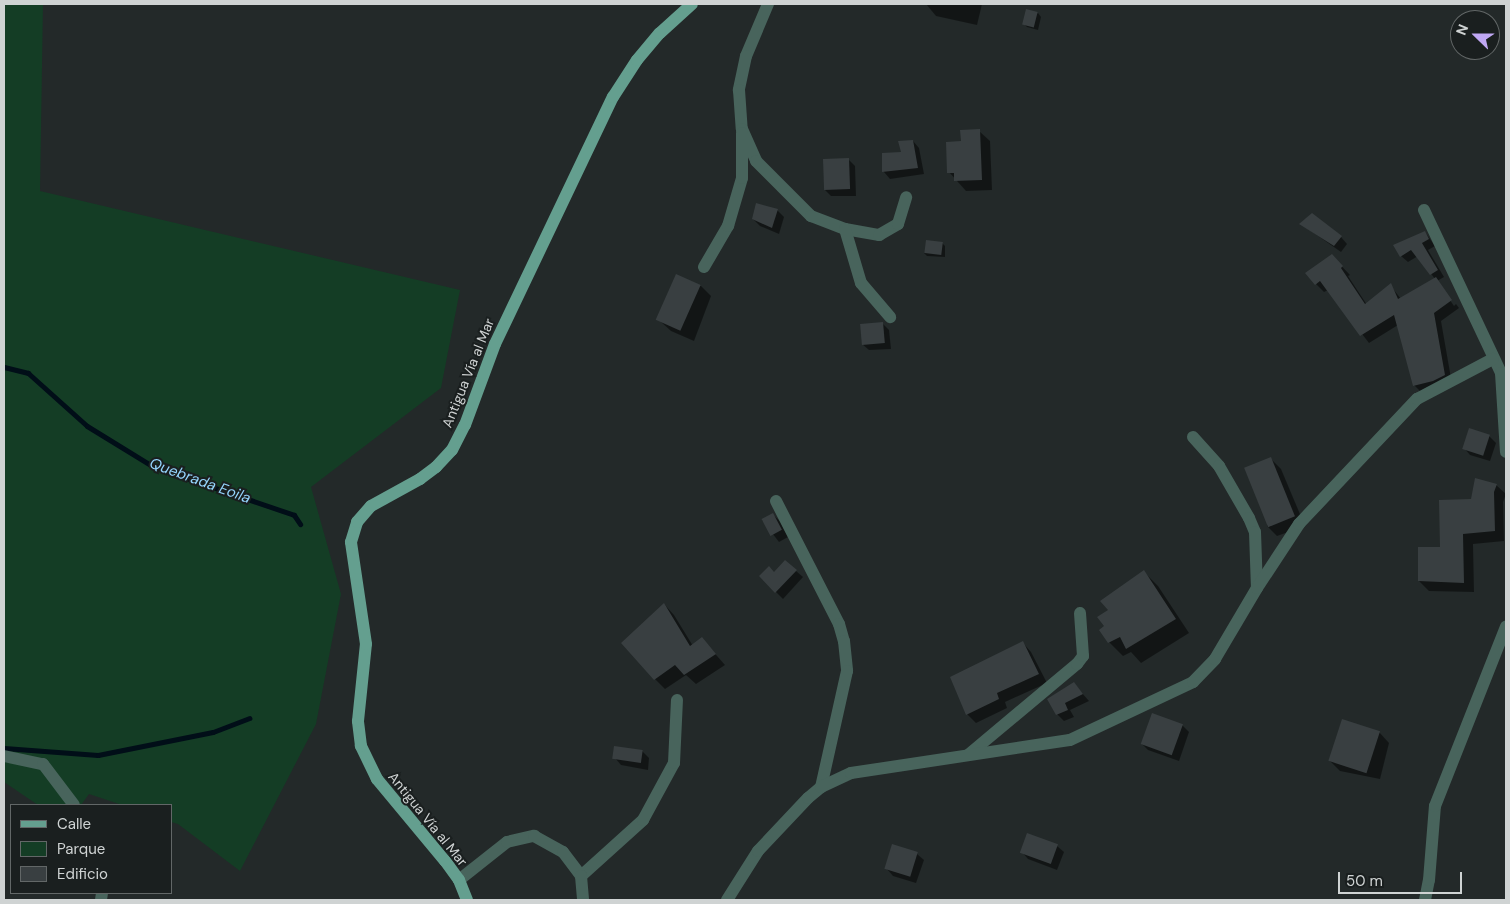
<!DOCTYPE html>
<meta charset="utf-8">
<style>
body{margin:0}
#map{position:relative;width:1510px;height:904px;overflow:hidden;background:#232929;font-family:"DM Sans",sans-serif}
div>[style]{position:absolute}
[style*='--x']{left:calc(var(--x)*1px);top:calc(var(--y)*1px);width:calc(var(--w)*1px);rotate:calc(var(--a)*1deg)}
.green>*{inset:0;background:#143d25}
.shadow>*{inset:0;background:#0007}
.stream>*{height:5px;margin:-2.5px;padding:0 2.5px;transform-origin:2.5px;border-radius:2.5px;background:#010e18}
.building>*{inset:0;background:#393f41;transform-origin:0 0}
.minor>*{height:12px;margin:-6px;padding:0 6px;transform-origin:6px;border-radius:6px;background:#48645c}
.major>*{height:12px;margin:-6px;padding:0 6px;transform-origin:6px;border-radius:6px;background:#649f8f}
span{translate:-50% -50%;white-space:nowrap;text-align:center;line-height:1.15;-webkit-text-stroke:4px #1a1f1f;paint-order:stroke}
.street-label{font-size:14px;color:#cfd3d3}
.water-label{font-size:15px;color:#95d6fe;font-style:italic}
.frame{position:absolute;inset:0;border:5px solid #cfd3d3;pointer-events:none}
.legend{position:absolute;left:10px;top:804px;width:162px;height:90px;box-sizing:border-box;background:#1a1f1f;border:1px solid #626767;margin:0;padding:6px 9px;list-style:none;font-size:15px;color:#cfd3d3}
.legend li{display:flex;align-items:center;gap:10px;height:25px}
.legend b{width:25px;border:1px solid #626767}
.north{position:absolute;left:1450px;top:10px;width:50px;height:50px;box-sizing:border-box;background:#1a1f1f;border:1px solid #626767;border-radius:50%;rotate:292deg;font-size:14px;font-weight:700;line-height:20px;text-align:center;color:#cfd3d3}
.north::after{content:'';display:block;margin:auto;width:18px;height:22px;background:#c0a8f4;clip-path:polygon(50% 0,100% 100%,50% 72%,0 100%)}
.scale{position:absolute;left:1338px;top:872px;width:124px;height:22px;box-sizing:border-box;border:2px solid #cfd3d3;border-top:0;padding-left:6px;font-size:15px;line-height:18px;white-space:nowrap;color:#cfd3d3;-webkit-text-stroke:4px #1a1f1f;paint-order:stroke}
</style>
<div id="map">
<div class="green">
<div style="clip-path:polygon(4px 4px,43px 4px,40px 191px,460px 290px,441px 388px,311px 487px,341px 594px,316px 724px,240px 871px,178px 824px,171px 822px,171px 805px,122px 805px,89px 794px,81px 805px,38px 805px,4px 782px)"></div>
</div>
<div class="shadow">
<div style="clip-path:polygon(926px 4px,982px 4px,977px 25px,936px 16px)"></div>
<div style="clip-path:polygon(1038px 13px,1041px 17px,1038px 30px,1027px 27px,1024px 24px)"></div>
<div style="clip-path:polygon(979px 131px,990px 141px,992px 190px,966px 191px,949px 172px,962px 142px)"></div>
<div style="clip-path:polygon(913px 141px,919px 148px,924px 174px,890px 179px,884px 172px,884px 154px,903px 153px)"></div>
<div style="clip-path:polygon(849px 160px,855px 166px,856px 196px,831px 196px,824px 189px)"></div>
<div style="clip-path:polygon(777px 210px,784px 217px,779px 234px,760px 226px,753px 219px)"></div>
<div style="clip-path:polygon(1301px 224px,1341px 237px,1347px 244px,1341px 252px)"></div>
<div style="clip-path:polygon(1425px 232px,1435px 246px,1428px 250px,1444px 277px,1437px 281px,1454px 306px,1456px 304px,1459px 308px,1441px 321px,1452px 384px,1422px 393px,1414px 385px,1398px 325px,1369px 343px,1328px 290px,1324px 292px,1316px 284px,1331px 255px,1350px 275px,1348px 276px,1367px 305px,1390px 285px,1401px 299px,1435px 279px,1418px 256px,1408px 262px,1401px 256px)"></div>
<div style="clip-path:polygon(942px 243px,945px 246px,945px 257px,927px 256px,924px 253px)"></div>
<div style="clip-path:polygon(677px 276px,701px 286px,711px 296px,694px 341px,671px 331px,660px 321px)"></div>
<div style="clip-path:polygon(882px 323px,889px 330px,891px 349px,869px 350px,862px 344px)"></div>
<div style="clip-path:polygon(1489px 436px,1496px 443px,1490px 461px,1470px 455px,1464px 448px)"></div>
<div style="clip-path:polygon(1270px 458px,1281px 469px,1305px 526px,1277px 536px,1267px 526px)"></div>
<div style="clip-path:polygon(1496px 485px,1506px 494px,1503px 502px,1504px 541px,1473px 544px,1474px 592px,1429px 591px,1419px 581px,1472px 501px)"></div>
<div style="clip-path:polygon(773px 515px,780px 521px,788px 537px,779px 542px,762px 520px)"></div>
<div style="clip-path:polygon(796px 571px,803px 577px,783px 599px,760px 576px)"></div>
<div style="clip-path:polygon(1144px 572px,1158px 586px,1189px 633px,1141px 663px,1131px 652px,1123px 656px,1109px 642px,1110px 611px)"></div>
<div style="clip-path:polygon(664px 604px,674px 615px,693px 646px,702px 639px,725px 665px,696px 684px,686px 675px,665px 689px,655px 679px)"></div>
<div style="clip-path:polygon(1023px 643px,1031px 652px,1047px 683px,1005px 702px,1007px 708px,976px 723px,967px 714px)"></div>
<div style="clip-path:polygon(1074px 684px,1089px 701px,1070px 710px,1074px 717px,1064px 721px,1057px 714px)"></div>
<div style="clip-path:polygon(1182px 725px,1189px 732px,1179px 761px,1148px 750px,1141px 743px)"></div>
<div style="clip-path:polygon(1379px 732px,1389px 743px,1380px 779px,1340px 771px,1330px 761px)"></div>
<div style="clip-path:polygon(642px 751px,649px 758px,648px 770px,621px 765px,615px 758px)"></div>
<div style="clip-path:polygon(1057px 846px,1064px 852px,1057px 870px,1028px 859px,1022px 852px)"></div>
<div style="clip-path:polygon(917px 854px,924px 860px,916px 883px,893px 876px,887px 869px)"></div>
</div>
<div class="stream">
<div style="--x:4;--y:367;--w:25;--a:14"></div>
<div style="--x:28;--y:373;--w:79;--a:41.9"></div>
<div style="--x:87;--y:426;--w:79;--a:31.5"></div>
<div style="--x:154;--y:467;--w:148;--a:18.9"></div>
<div style="--x:294;--y:515;--w:11;--a:56"></div>
<div style="--x:4;--y:748;--w:94;--a:4.3"></div>
<div style="--x:98;--y:755;--w:117;--a:-11.3"></div>
<div style="--x:213;--y:732;--w:39;--a:-21"></div>
</div>
<div class="building">
<div style="left:1026px;top:9px;width:12px;height:16px;rotate:14deg"></div>
<div style="clip-path:polygon(980px 129px,982px 180px,954px 181px,954px 173px,947px 173px,946px 142px,961px 141px,960px 130px)"></div>
<div style="clip-path:polygon(913px 140px,918px 168px,882px 172px,882px 153px,901px 152px,898px 141px)"></div>
<div style="left:849px;top:158px;width:31px;height:26px;rotate:88deg"></div>
<div style="clip-path:polygon(756px 203px,778px 209px,772px 228px,752px 219px)"></div>
<div style="clip-path:polygon(1312px 213px,1342px 236px,1334px 246px,1299px 224px)"></div>
<div style="clip-path:polygon(1425px 231px,1429px 239px,1422px 243px,1438px 270px,1430px 275px,1411px 250px,1400px 257px,1393px 245px)"></div>
<div style="left:926px;top:240px;width:17px;height:13px;rotate:7deg"></div>
<div style="clip-path:polygon(1332px 254px,1343px 266px,1341px 268px,1365px 304px,1391px 283px,1398px 299px,1436px 277px,1452px 300px,1434px 313px,1445px 375px,1433px 381px,1413px 386px,1394px 315px,1360px 336px,1320px 281px,1315px 285px,1305px 273px)"></div>
<div style="left:676px;top:274px;width:27px;height:50px;rotate:24deg"></div>
<div style="left:883px;top:322px;width:21px;height:23px;rotate:85deg"></div>
<div style="left:1469px;top:428px;width:22px;height:22px;rotate:18deg"></div>
<div style="left:1271px;top:457px;width:64px;height:29px;rotate:68deg"></div>
<div style="clip-path:polygon(1475px 478px,1497px 484px,1494px 492px,1495px 531px,1463px 534px,1464px 583px,1418px 581px,1418px 547px,1440px 547px,1439px 500px,1471px 499px)"></div>
<div style="left:773px;top:513px;width:19px;height:13px;rotate:62deg"></div>
<div style="clip-path:polygon(785px 560px,797px 570px,775px 593px,759px 576px,769px 566px,774px 572px)"></div>
<div style="clip-path:polygon(1144px 570px,1176px 619px,1126px 649px,1120px 637px,1108px 643px,1099px 630px,1104px 626px,1097px 617px,1108px 610px,1100px 601px)"></div>
<div style="clip-path:polygon(664px 603px,690px 646px,702px 637px,716px 654px,684px 675px,675px 665px,654px 680px,621px 643px)"></div>
<div style="clip-path:polygon(1023px 641px,1039px 674px,997px 693px,999px 699px,966px 715px,950px 677px)"></div>
<div style="clip-path:polygon(1074px 682px,1083px 694px,1065px 703px,1068px 710px,1056px 715px,1047px 699px)"></div>
<div style="left:1152px;top:713px;width:33px;height:33px;rotate:20deg"></div>
<div style="left:1342px;top:719px;width:40px;height:44px;rotate:18deg"></div>
<div style="left:614px;top:746px;width:29px;height:13px;rotate:8deg"></div>
<div style="left:1027px;top:833px;width:33px;height:21px;rotate:20deg"></div>
<div style="left:892px;top:844px;width:27px;height:26px;rotate:17deg"></div>
</div>
<div class="minor">
<div style="--x:768;--y:4;--w:56;--a:112.9"></div>
<div style="--x:746;--y:56;--w:35;--a:102"></div>
<div style="--x:739;--y:90;--w:39;--a:86"></div>
<div style="--x:742;--y:129;--w:35;--a:66"></div>
<div style="--x:756;--y:161;--w:78;--a:45"></div>
<div style="--x:811;--y:216;--w:36;--a:21"></div>
<div style="--x:845;--y:229;--w:35;--a:10"></div>
<div style="--x:879;--y:235;--w:22;--a:-30"></div>
<div style="--x:898;--y:224;--w:28;--a:-73"></div>
<div style="--x:1424;--y:210;--w:180;--a:64.7"></div>
<div style="--x:1501;--y:373;--w:79;--a:86.4"></div>
<div style="--x:845;--y:229;--w:56;--a:73.5"></div>
<div style="--x:861;--y:283;--w:45;--a:49.5"></div>
<div style="--x:704;--y:267;--w:48;--a:-59.7"></div>
<div style="--x:728;--y:226;--w:50;--a:-73.7"></div>
<div style="--x:742;--y:178;--w:45;--a:-90"></div>
<div style="--x:1193;--y:437;--w:39;--a:48"></div>
<div style="--x:1219;--y:466;--w:60;--a:60"></div>
<div style="--x:1249;--y:518;--w:15;--a:67"></div>
<div style="--x:1255;--y:532;--w:56;--a:88"></div>
<div style="--x:776;--y:501;--w:138;--a:62.9"></div>
<div style="--x:839;--y:624;--w:18;--a:74"></div>
<div style="--x:844;--y:641;--w:30;--a:84"></div>
<div style="--x:847;--y:671;--w:119;--a:102.6"></div>
<div style="--x:968;--y:755;--w:142;--a:-39.9"></div>
<div style="--x:1077;--y:664;--w:10;--a:-53"></div>
<div style="--x:1083;--y:656;--w:43;--a:-94"></div>
<div style="--x:4;--y:756;--w:40;--a:12"></div>
<div style="--x:43;--y:764;--w:51;--a:52.9"></div>
<div style="--x:581;--y:876;--w:84;--a:-42.1"></div>
<div style="--x:643;--y:820;--w:65;--a:-61.5"></div>
<div style="--x:674;--y:763;--w:63;--a:-87.3"></div>
<div style="--x:459;--y:880;--w:61;--a:-38.4"></div>
<div style="--x:507;--y:842;--w:28;--a:-13"></div>
<div style="--x:534;--y:836;--w:33;--a:29"></div>
<div style="--x:563;--y:852;--w:30;--a:53"></div>
<div style="--x:581;--y:876;--w:24;--a:85"></div>
<div style="--x:101;--y:900;--w:7;--a:-82"></div>
<div style="--x:727;--y:900;--w:58;--a:-57.7"></div>
<div style="--x:758;--y:851;--w:73;--a:-46.7"></div>
<div style="--x:808;--y:798;--w:17;--a:-40"></div>
<div style="--x:821;--y:787;--w:33;--a:-25"></div>
<div style="--x:851;--y:773;--w:221;--a:-8.6"></div>
<div style="--x:1070;--y:740;--w:136;--a:-25.2"></div>
<div style="--x:1193;--y:682;--w:32;--a:-46"></div>
<div style="--x:1215;--y:659;--w:82;--a:-59.4"></div>
<div style="--x:1257;--y:588;--w:77;--a:-56.7"></div>
<div style="--x:1299;--y:524;--w:172;--a:-46.7"></div>
<div style="--x:1417;--y:399;--w:86;--a:-27.8"></div>
<div style="--x:1425;--y:900;--w:20;--a:-79"></div>
<div style="--x:1429;--y:880;--w:74;--a:-85.4"></div>
<div style="--x:1435;--y:806;--w:193;--a:-68.4"></div>
</div>
<div class="major">
<div style="--x:467;--y:900;--w:22;--a:-112"></div>
<div style="--x:459;--y:880;--w:24;--a:-126"></div>
<div style="--x:445;--y:861;--w:107;--a:-129.7"></div>
<div style="--x:377;--y:779;--w:37;--a:-116"></div>
<div style="--x:361;--y:746;--w:25;--a:-97"></div>
<div style="--x:358;--y:721;--w:77;--a:-84.1"></div>
<div style="--x:366;--y:644;--w:103;--a:-98.4"></div>
<div style="--x:351;--y:542;--w:21;--a:-73"></div>
<div style="--x:357;--y:522;--w:21;--a:-49"></div>
<div style="--x:371;--y:506;--w:56;--a:-28.9"></div>
<div style="--x:420;--y:479;--w:20;--a:-37"></div>
<div style="--x:436;--y:467;--w:23;--a:-47"></div>
<div style="--x:452;--y:450;--w:28;--a:-63"></div>
<div style="--x:465;--y:425;--w:86;--a:-69.7"></div>
<div style="--x:495;--y:344;--w:274;--a:-64.5"></div>
<div style="--x:613;--y:97;--w:44;--a:-57"></div>
<div style="--x:637;--y:60;--w:35;--a:-50"></div>
<div style="--x:660;--y:33;--w:43;--a:-42.2"></div>
</div>
<div class="street-label">
<span style="left:468px;top:373px;rotate:-68deg">Antigua Vía al Mar</span>
<span style="left:428px;top:819px;rotate:51deg">Antigua Vía al Mar</span>
</div>
<div class="water-label">
<span style="left:200px;top:481px;rotate:20deg">Quebrada Eoila</span>
</div>
<div class="frame"></div>
<ul class="legend">
<li><b style="height:6px;background:#649f8f"></b>Calle</li>
<li><b style="height:14px;background:#143d25"></b>Parque</li>
<li><b style="height:14px;background:#393f41"></b>Edificio</li>
</ul>
<div class="north">N</div>
<div class="scale">50 m</div>
</div>
